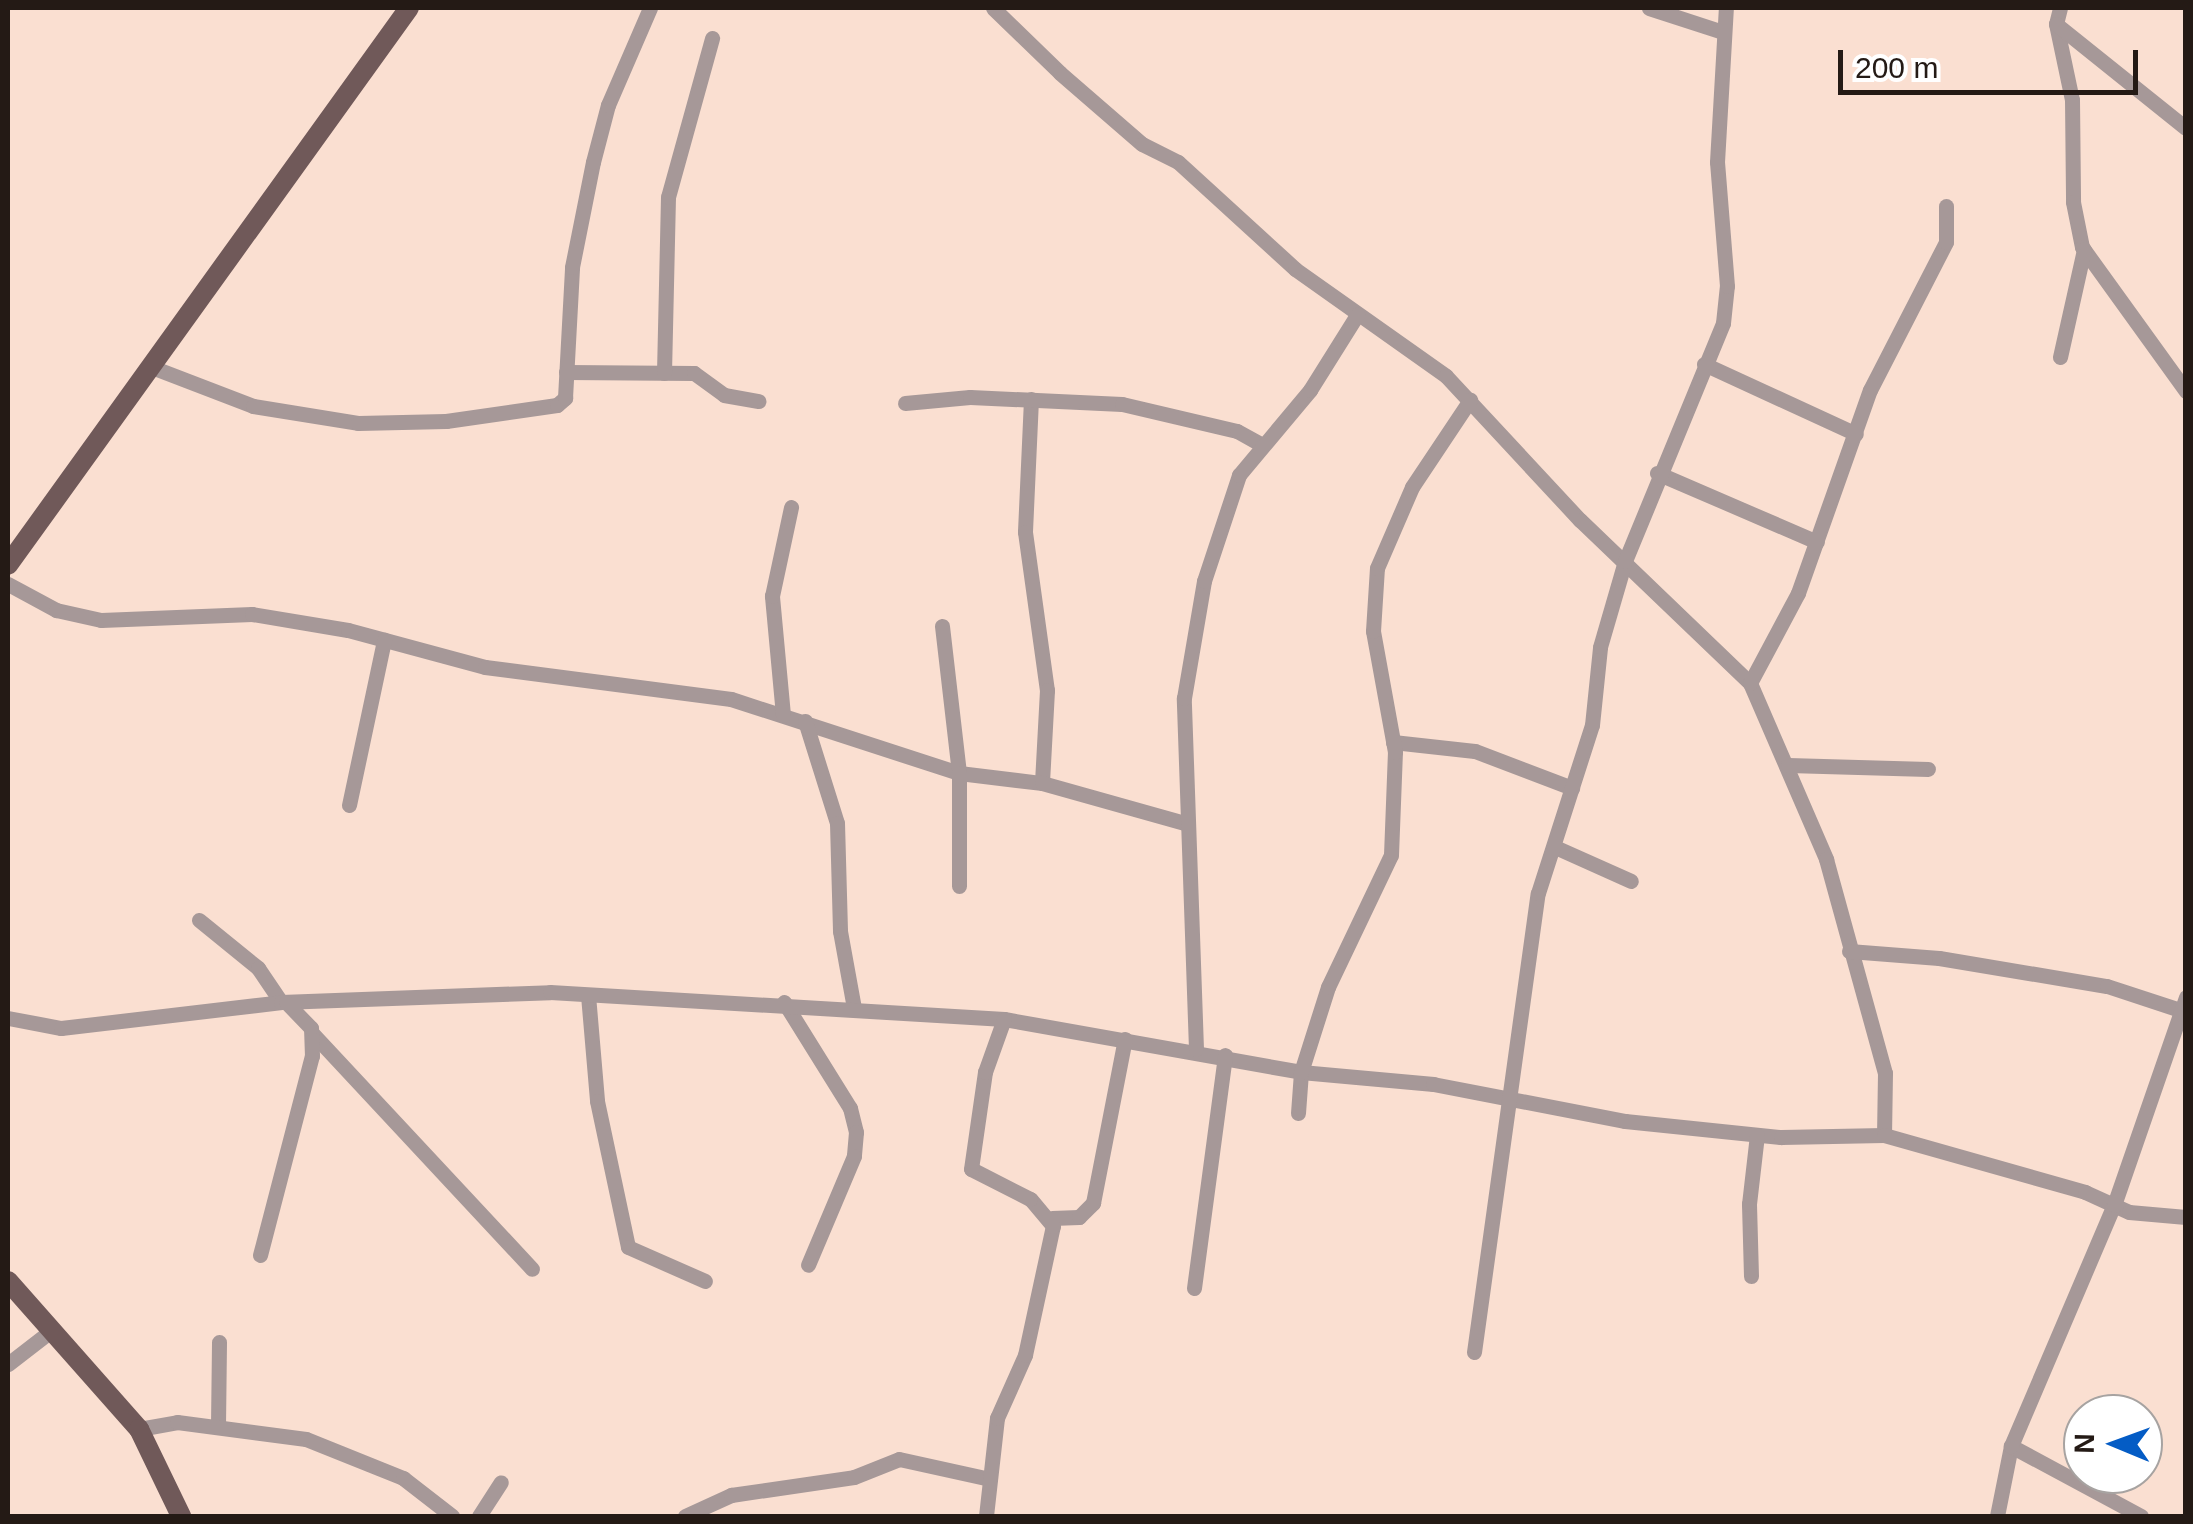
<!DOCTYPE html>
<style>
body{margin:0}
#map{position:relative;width:2193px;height:1524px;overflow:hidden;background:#fadfd1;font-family:Helvetica,sans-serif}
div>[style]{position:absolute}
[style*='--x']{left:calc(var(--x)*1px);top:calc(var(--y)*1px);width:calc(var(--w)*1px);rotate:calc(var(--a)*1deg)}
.minor>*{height:15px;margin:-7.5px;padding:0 7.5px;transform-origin:7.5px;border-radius:7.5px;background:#a69898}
.major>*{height:20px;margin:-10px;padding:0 10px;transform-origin:10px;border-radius:10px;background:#705959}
span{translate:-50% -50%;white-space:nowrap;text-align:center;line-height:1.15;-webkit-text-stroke:8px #fff;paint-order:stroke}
.frame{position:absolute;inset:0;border:10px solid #241a15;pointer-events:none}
.north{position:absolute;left:2063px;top:1394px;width:100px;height:100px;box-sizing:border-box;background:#fff;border:2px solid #a7a3a1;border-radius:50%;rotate:271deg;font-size:28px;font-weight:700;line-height:40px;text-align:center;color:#241a15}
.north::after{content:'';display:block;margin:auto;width:35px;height:45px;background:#045cc5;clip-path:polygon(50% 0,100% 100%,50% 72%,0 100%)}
.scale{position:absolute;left:1838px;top:50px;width:300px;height:45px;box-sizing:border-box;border:5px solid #241a15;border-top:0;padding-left:12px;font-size:30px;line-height:35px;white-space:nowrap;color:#241a15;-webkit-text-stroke:8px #fff;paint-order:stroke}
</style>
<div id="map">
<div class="minor">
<div style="--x:993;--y:8;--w:93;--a:44.1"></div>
<div style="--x:1060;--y:73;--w:108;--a:40.9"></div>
<div style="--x:1142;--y:144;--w:40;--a:26.6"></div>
<div style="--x:1178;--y:162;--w:159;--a:42.4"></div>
<div style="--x:1295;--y:269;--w:185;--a:35.3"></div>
<div style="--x:1446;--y:376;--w:197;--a:47.1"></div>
<div style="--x:1580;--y:520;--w:236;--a:43.8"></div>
<div style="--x:1750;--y:683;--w:192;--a:66.6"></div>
<div style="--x:1826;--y:859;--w:222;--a:74.6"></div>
<div style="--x:1885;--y:1073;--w:62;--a:90.9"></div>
<div style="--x:1649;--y:8;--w:78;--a:18"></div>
<div style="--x:2060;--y:8;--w:16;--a:104"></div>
<div style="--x:2056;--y:24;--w:78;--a:78.1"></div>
<div style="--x:2072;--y:100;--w:102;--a:89.4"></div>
<div style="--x:2073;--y:202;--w:46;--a:78.7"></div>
<div style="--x:2082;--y:247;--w:178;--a:54.2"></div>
<div style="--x:2056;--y:24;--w:166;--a:38.7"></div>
<div style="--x:2060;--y:357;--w:110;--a:-77.4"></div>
<div style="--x:1704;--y:364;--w:167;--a:24.7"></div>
<div style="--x:149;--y:366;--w:111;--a:21"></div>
<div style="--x:253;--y:406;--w:106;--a:9.2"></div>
<div style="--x:358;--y:423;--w:88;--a:-1.3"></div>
<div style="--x:446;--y:421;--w:112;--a:-8.2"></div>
<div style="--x:557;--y:405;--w:11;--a:-41"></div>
<div style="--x:565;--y:398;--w:131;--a:-86.9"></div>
<div style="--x:572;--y:267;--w:107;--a:-78.7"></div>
<div style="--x:593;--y:162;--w:59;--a:-75.3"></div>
<div style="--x:608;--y:105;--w:106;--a:-66.6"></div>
<div style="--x:566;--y:372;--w:128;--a:0.4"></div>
<div style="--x:694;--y:373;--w:37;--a:36"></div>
<div style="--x:724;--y:395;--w:35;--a:10"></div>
<div style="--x:664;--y:373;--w:176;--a:-88.7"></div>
<div style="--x:668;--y:197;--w:165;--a:-74.5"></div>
<div style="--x:1031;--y:399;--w:133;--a:92.6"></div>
<div style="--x:1025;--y:532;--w:160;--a:82.1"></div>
<div style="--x:1047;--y:690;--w:93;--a:93.1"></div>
<div style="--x:905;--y:403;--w:65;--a:-5.3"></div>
<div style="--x:970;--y:397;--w:152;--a:2.6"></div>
<div style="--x:1122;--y:404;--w:118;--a:13.2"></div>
<div style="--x:1237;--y:431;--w:25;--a:29"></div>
<div style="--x:1657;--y:473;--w:174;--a:23.3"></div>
<div style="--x:8;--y:584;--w:55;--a:28.4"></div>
<div style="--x:56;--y:610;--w:46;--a:12.5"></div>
<div style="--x:101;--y:620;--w:151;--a:-2.3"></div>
<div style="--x:252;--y:614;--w:97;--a:9.5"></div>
<div style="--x:348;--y:630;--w:142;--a:15.1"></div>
<div style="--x:485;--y:667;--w:248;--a:7.4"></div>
<div style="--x:731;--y:699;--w:240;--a:18"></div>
<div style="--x:959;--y:773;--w:84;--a:6.9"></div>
<div style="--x:1042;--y:783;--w:148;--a:15.7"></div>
<div style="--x:942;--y:626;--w:148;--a:83.4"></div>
<div style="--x:959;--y:773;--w:113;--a:90"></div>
<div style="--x:1750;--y:683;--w:102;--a:-61.9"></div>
<div style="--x:1798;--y:593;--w:215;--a:-70.5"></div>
<div style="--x:1870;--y:390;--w:166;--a:-62.8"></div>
<div style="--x:1946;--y:242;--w:36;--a:-90"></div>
<div style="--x:783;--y:715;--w:120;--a:-95.3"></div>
<div style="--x:772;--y:596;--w:91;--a:-77.9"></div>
<div style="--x:805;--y:721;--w:107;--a:72.6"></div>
<div style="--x:837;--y:823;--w:108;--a:88.4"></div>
<div style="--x:840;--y:931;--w:78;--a:79.7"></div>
<div style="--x:1393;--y:742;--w:82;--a:6.3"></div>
<div style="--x:1475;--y:751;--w:104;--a:20.9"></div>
<div style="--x:1788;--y:765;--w:140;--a:1.6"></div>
<div style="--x:349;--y:805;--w:169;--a:-78"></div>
<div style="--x:1555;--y:847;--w:83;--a:24.1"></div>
<div style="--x:199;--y:920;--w:76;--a:39.1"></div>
<div style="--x:258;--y:968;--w:41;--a:55.9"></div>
<div style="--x:1849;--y:951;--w:90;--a:4.4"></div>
<div style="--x:1939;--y:958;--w:170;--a:9.5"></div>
<div style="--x:2107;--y:986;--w:83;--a:18.2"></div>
<div style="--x:588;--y:995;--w:106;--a:85.1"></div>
<div style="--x:597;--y:1101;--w:149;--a:78"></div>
<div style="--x:628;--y:1247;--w:84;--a:23.8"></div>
<div style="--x:784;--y:1002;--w:125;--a:58.1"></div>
<div style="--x:850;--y:1108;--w:25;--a:76"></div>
<div style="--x:856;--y:1132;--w:24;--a:95"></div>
<div style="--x:854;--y:1156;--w:118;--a:112.9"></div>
<div style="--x:8;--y:1018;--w:54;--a:10.7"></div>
<div style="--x:61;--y:1028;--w:222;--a:-6.7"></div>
<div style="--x:281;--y:1002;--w:269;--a:-2.1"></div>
<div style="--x:550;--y:992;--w:455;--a:3.4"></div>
<div style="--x:1004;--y:1019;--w:302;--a:10.1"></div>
<div style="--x:1301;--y:1072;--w:133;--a:5.2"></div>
<div style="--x:1433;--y:1084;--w:196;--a:10.9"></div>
<div style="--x:1625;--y:1121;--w:157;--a:5.9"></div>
<div style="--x:1781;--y:1137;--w:103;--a:-1.1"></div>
<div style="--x:1884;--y:1135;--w:209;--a:15.8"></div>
<div style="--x:2085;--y:1192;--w:48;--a:24.4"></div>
<div style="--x:2129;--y:1212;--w:57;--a:5"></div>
<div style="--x:313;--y:1034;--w:321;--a:47"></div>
<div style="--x:1196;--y:1049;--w:351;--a:-92"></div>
<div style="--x:1184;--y:698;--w:119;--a:-80.3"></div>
<div style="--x:1204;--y:581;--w:112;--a:-71.7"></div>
<div style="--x:1239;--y:475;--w:111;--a:-50.1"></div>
<div style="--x:1310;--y:390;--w:89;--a:-57.9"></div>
<div style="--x:1298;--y:1113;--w:41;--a:-85.8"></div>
<div style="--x:1301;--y:1072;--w:89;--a:-72.4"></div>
<div style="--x:1328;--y:987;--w:146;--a:-64.5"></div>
<div style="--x:1391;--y:855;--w:103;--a:-87.8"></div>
<div style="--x:1395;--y:752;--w:123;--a:-100.3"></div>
<div style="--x:1373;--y:631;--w:63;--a:-86.4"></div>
<div style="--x:1377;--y:568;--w:88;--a:-66.6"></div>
<div style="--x:1412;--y:487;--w:105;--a:-56.3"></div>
<div style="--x:1052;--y:1218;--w:27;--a:-2"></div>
<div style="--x:1079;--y:1217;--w:20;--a:-45"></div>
<div style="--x:1093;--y:1203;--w:167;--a:-79"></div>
<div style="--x:260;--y:1255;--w:206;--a:-75.4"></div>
<div style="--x:312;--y:1056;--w:28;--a:-92"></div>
<div style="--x:311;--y:1028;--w:36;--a:-134"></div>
<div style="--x:1751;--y:1276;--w:72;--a:-91.6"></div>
<div style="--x:1749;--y:1204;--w:69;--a:-83.4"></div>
<div style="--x:1194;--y:1288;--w:235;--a:-82.4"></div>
<div style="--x:1474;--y:1352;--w:463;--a:-82.1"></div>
<div style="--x:1538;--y:893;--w:176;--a:-72.2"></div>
<div style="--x:1592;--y:725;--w:78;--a:-84.1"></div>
<div style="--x:1600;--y:647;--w:90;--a:-73.8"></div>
<div style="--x:1625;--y:561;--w:257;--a:-67.6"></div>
<div style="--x:1723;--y:323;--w:37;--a:-84"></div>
<div style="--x:1727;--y:286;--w:124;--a:-94.6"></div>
<div style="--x:1717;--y:162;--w:154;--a:-86.7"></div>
<div style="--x:8;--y:1364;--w:56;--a:-37.7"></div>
<div style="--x:218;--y:1425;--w:83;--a:-89.3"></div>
<div style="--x:139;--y:1429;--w:39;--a:-10"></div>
<div style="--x:177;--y:1422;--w:130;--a:7.5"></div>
<div style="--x:306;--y:1439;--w:105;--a:21.9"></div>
<div style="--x:403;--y:1478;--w:62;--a:37.8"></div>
<div style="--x:479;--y:1516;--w:40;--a:-57.1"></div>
<div style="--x:685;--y:1516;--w:51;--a:-24.5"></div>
<div style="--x:731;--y:1495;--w:124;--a:-8.3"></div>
<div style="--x:854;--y:1477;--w:48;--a:-21.8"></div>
<div style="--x:899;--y:1459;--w:93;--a:12.4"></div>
<div style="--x:986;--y:1516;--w:99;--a:-83.6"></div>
<div style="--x:997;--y:1418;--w:69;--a:-66"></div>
<div style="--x:1025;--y:1355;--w:132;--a:-77.8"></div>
<div style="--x:1053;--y:1226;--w:35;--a:-130"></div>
<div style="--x:1030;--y:1199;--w:66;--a:-153"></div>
<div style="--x:971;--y:1169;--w:98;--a:-81.8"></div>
<div style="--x:985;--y:1072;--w:56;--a:-70.3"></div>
<div style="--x:1997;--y:1516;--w:71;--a:-78.7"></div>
<div style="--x:2141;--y:1516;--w:148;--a:-151.7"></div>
<div style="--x:2011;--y:1446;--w:262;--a:-66.9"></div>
<div style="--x:2114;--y:1205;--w:220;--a:-70.9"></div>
</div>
<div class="major">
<div style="--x:8;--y:565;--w:686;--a:-54.25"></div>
<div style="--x:8;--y:1281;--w:198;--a:48.5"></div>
<div style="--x:139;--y:1429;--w:97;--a:64.2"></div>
</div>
<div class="frame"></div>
<div class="north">N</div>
<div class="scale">200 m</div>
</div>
